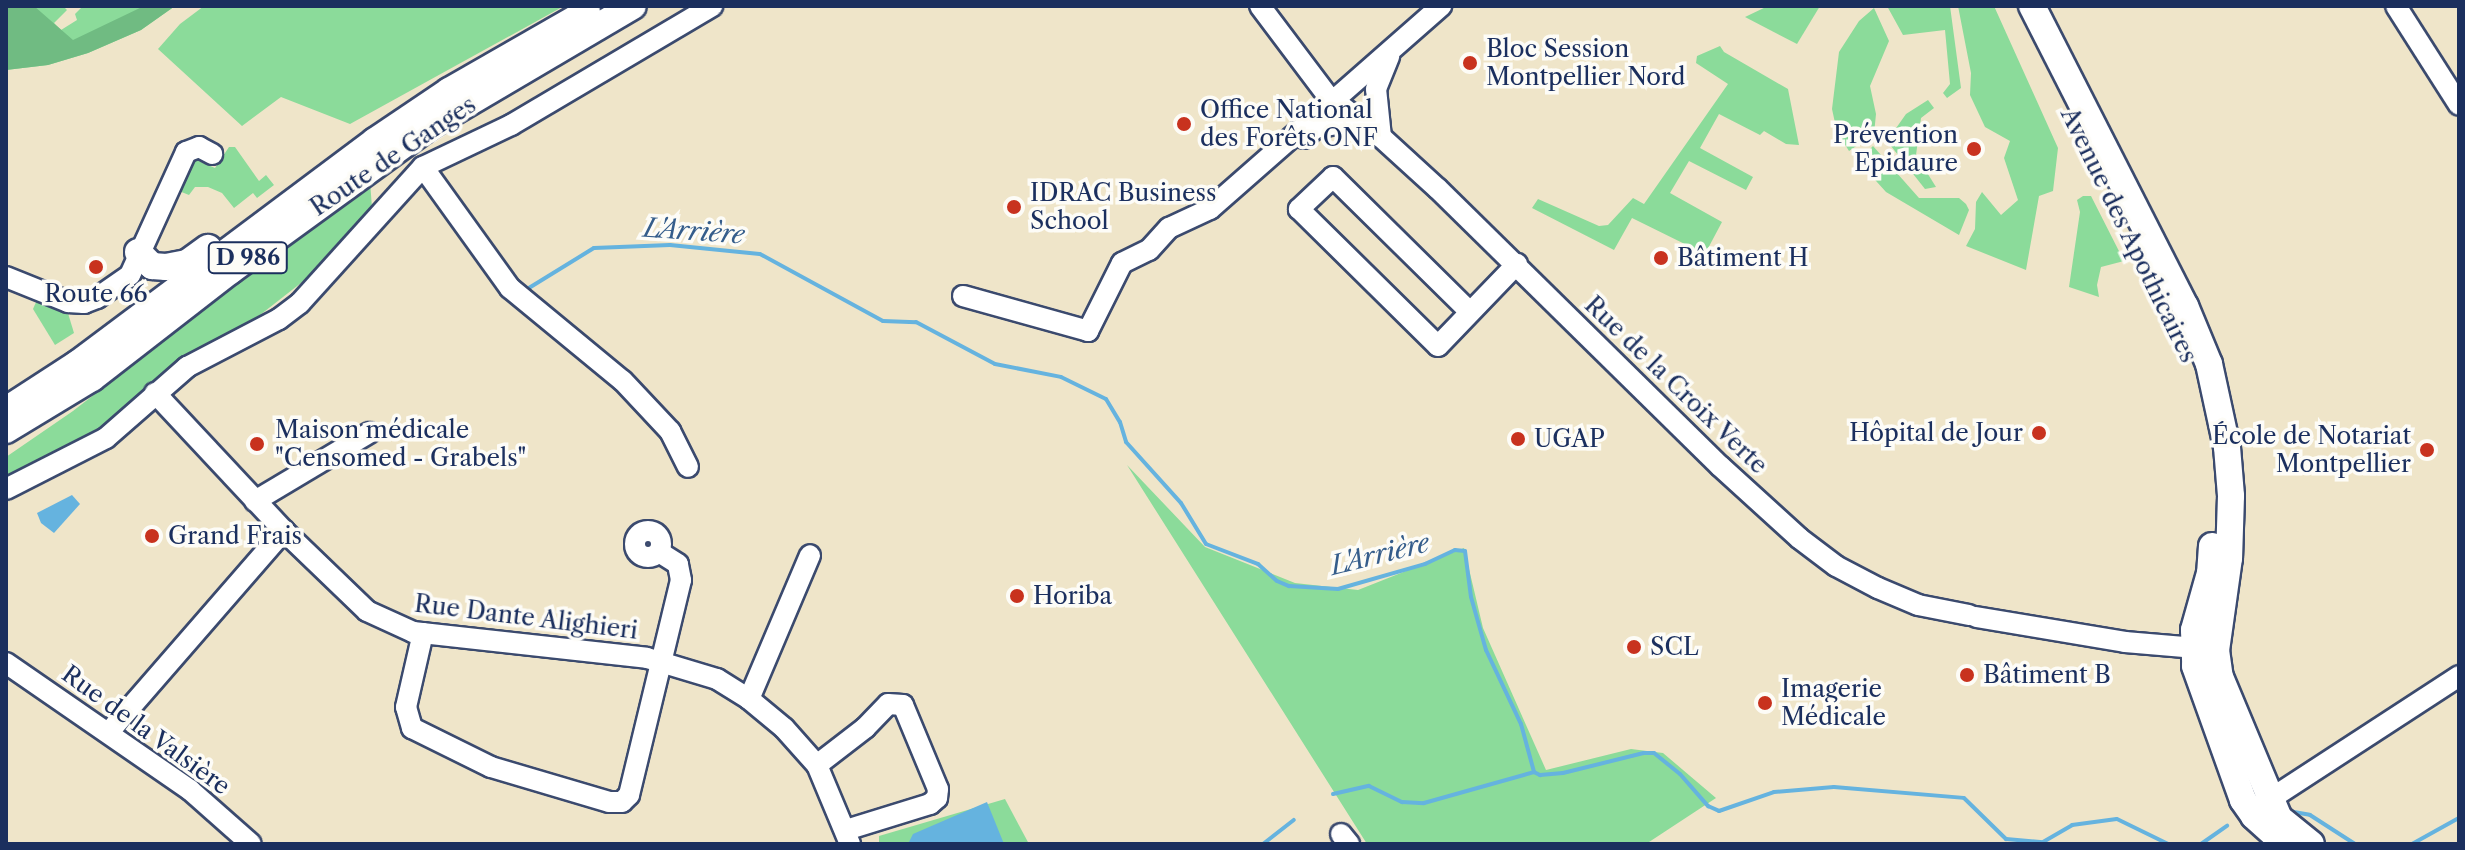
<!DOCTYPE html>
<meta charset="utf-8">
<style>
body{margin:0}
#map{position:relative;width:2465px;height:850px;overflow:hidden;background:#efe5c9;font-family:"Libre Caslon Text",serif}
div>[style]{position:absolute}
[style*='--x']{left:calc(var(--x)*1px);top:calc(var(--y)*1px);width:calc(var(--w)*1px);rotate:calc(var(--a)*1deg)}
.green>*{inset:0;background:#8bdb9a}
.forest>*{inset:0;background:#70bb82}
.water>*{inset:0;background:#65b3df}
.stream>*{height:4px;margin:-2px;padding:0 2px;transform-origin:2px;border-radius:2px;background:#65b3df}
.roads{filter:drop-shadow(2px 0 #3b4a6e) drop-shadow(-2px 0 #3b4a6e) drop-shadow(0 2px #3b4a6e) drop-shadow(0 -2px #3b4a6e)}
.minor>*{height:20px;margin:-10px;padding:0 10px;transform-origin:10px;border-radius:10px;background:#fff}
.minor>.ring{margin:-10px;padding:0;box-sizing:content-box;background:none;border:20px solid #fff;border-radius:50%}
.major>*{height:26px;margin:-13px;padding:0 13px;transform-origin:13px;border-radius:13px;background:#fff}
.dots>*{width:22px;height:22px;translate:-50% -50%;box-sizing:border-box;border:4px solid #fdfcf7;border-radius:50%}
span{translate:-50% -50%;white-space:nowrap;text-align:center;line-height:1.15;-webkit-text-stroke:7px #fdfcf7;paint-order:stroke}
.shield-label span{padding:2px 6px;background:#fdfcf7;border:2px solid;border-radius:6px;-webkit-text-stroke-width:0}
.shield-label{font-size:22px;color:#1b2f5e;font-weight:700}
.poi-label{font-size:24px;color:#1b2f5e}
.left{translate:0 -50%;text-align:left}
.right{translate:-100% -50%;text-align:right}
.street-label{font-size:24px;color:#1b2f5e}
.water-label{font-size:26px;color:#355d8b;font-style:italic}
.frame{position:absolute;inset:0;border:8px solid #1b2f5e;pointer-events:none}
</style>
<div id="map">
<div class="green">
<div style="clip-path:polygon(6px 6px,63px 6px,67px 10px,54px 23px,61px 30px,77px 20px,75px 14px,83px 6px,175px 6px,141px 30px,88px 53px,48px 65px,6px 70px)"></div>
<div style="clip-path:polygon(204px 6px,564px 6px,350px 124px,281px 97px,242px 126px,158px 49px,180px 24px)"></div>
<div style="clip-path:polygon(1768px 6px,1820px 6px,1797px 44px,1745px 17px)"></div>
<div style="clip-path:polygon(1887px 6px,1950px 6px,1961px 88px,1947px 98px,1943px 93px,1950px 84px,1945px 30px,1903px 35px)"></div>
<div style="clip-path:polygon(1958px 6px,1994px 6px,2058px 148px,2053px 191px,2039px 196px,2026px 270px,1966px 246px,1975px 229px,1976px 202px,1982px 192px,2001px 215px,2018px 200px,2004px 158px,2010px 141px,1985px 127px,1970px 95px,1971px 73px)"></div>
<div style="clip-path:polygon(1874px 8px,1889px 41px,1870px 86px,1876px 114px,1874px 134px,1849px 151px,1837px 132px,1832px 109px,1839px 52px,1859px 21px)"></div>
<div style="clip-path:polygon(1720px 46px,1724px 52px,1788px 89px,1799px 145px,1786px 144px,1764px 131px,1760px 135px,1719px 114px,1700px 148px,1753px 177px,1746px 190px,1689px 161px,1670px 193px,1722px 222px,1705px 254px,1632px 218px,1614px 250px,1532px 208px,1538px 199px,1599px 226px,1608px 225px,1633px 198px,1644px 204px,1728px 84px,1696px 63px,1697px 56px)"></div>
<div style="clip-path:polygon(1928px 100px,1934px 108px,1921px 118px,1916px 155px,1936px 187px,1925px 189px,1887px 141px,1906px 114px)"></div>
<div style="clip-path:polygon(1873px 146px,1919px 198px,1959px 198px,1966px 204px,1969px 210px,1959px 235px,1886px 192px,1858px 161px)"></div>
<div style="clip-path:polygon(229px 147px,235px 147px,259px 181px,266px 175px,274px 185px,257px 198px,253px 193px,234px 208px,222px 193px,208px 187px,195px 187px,189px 195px,174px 189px,189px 160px,194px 159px,215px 168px)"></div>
<div style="clip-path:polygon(370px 181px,372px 208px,306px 279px,260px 315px,180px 359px,115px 419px,6px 479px,6px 457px,73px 411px)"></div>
<div style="clip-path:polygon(2083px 196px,2091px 196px,2124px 261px,2101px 267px,2097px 285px,2099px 297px,2069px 287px,2080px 212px,2077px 200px)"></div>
<div style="clip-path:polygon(37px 300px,67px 310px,74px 333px,55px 345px,33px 309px)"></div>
<div style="clip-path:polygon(1127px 465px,1205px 547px,1295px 583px,1358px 590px,1464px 548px,1483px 628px,1546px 770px,1631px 749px,1663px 753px,1716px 798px,1646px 844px,1367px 844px)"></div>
<div style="clip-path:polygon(1005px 799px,1029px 844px,879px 844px,879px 836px)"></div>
</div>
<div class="forest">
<div style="clip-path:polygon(6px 6px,34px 6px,73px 40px,144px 6px,175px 6px,141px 30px,88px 53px,48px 65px,6px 70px)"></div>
</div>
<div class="water">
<div style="clip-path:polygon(72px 495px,80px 504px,54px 533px,41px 523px,37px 513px)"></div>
<div style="clip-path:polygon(987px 802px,1004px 844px,908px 844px,913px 834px)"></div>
</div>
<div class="stream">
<div style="--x:524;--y:291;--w:82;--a:-31.6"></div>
<div style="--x:594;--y:248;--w:76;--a:-2.3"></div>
<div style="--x:670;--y:245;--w:90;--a:5.7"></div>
<div style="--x:760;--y:254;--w:140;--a:28.6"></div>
<div style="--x:883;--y:321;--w:33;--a:2"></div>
<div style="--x:916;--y:322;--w:89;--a:28"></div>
<div style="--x:995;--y:364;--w:67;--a:11.1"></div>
<div style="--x:1061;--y:377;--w:50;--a:26.1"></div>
<div style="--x:1106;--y:399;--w:27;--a:59"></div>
<div style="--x:1120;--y:422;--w:21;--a:73"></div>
<div style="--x:1126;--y:442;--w:82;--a:48"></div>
<div style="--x:1181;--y:503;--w:48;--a:58.6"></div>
<div style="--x:1206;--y:544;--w:56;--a:21"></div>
<div style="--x:1258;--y:564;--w:25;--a:42"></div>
<div style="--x:1277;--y:581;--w:13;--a:23"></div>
<div style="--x:1289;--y:586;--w:49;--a:3.5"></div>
<div style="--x:1338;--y:589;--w:91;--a:-16"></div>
<div style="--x:1425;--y:564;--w:33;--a:-25"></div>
<div style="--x:1455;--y:550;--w:10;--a:6"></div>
<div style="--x:1465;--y:551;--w:46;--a:82.6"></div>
<div style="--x:1471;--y:597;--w:55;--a:74.2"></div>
<div style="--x:1486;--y:650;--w:82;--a:64.7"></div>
<div style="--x:1521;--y:724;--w:50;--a:74.8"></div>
<div style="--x:1333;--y:794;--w:37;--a:-13"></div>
<div style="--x:1369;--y:786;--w:37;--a:26"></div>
<div style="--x:1402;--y:802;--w:22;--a:3"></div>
<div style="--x:1424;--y:803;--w:114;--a:-15.7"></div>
<div style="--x:1534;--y:772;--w:7;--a:27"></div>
<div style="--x:1540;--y:775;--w:23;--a:-5"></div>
<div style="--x:1563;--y:773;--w:83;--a:-13.9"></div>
<div style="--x:1644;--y:753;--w:10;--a:0"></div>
<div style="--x:1654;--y:753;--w:33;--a:39"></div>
<div style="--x:1680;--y:774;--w:43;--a:48.8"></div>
<div style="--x:1708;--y:806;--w:12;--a:24"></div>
<div style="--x:1719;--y:811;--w:58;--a:-19.1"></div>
<div style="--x:1774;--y:792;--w:60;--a:-4.8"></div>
<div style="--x:1834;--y:787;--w:130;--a:4.8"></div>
<div style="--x:1964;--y:798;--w:59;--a:44.3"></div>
<div style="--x:2006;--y:839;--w:37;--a:5"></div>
<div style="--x:2043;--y:842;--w:34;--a:-30"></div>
<div style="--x:2072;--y:825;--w:45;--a:-7.6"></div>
<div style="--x:2117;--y:819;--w:57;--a:26.1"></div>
<div style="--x:2288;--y:811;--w:22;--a:10"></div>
<div style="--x:2310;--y:815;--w:54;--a:32.8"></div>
<div style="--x:1263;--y:844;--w:39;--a:-38"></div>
<div style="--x:2201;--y:844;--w:32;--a:-35"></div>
<div style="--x:2412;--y:844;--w:54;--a:-29"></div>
</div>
<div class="roads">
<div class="minor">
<div style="--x:1260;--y:6;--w:111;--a:53"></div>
<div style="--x:1327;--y:95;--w:68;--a:37.9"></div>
<div style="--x:1381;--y:137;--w:77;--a:42.4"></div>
<div style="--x:1438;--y:189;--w:395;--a:44.5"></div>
<div style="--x:1720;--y:466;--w:107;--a:42.3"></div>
<div style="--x:1799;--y:538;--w:46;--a:37.1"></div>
<div style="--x:1836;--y:566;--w:47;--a:27.6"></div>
<div style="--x:1878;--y:588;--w:43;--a:23"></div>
<div style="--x:1918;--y:605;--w:52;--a:11.1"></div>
<div style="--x:2396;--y:6;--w:117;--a:57.5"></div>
<div style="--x:1381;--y:137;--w:48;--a:-95.9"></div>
<div style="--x:1376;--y:89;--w:35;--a:-68"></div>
<div style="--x:1304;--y:138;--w:15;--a:-42"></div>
<div style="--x:1315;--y:128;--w:45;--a:-10.3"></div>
<div style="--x:423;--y:167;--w:149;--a:54.3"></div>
<div style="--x:510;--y:288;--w:146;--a:39.5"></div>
<div style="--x:623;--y:381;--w:69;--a:46.8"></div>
<div style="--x:670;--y:431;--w:40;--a:63.4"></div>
<div style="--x:6;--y:277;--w:67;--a:22"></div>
<div style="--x:68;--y:302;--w:16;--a:4"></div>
<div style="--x:84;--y:303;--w:14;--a:-21"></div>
<div style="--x:97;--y:298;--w:40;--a:-34.9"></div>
<div style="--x:130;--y:275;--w:135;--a:-65.5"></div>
<div style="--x:186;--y:152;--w:14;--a:-21"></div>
<div style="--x:199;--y:147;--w:15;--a:28"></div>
<div style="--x:963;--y:296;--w:130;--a:15.6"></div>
<div style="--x:1088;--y:331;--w:76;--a:-63.4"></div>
<div style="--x:1122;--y:263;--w:30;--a:-26"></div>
<div style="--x:1149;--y:250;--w:30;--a:-48"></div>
<div style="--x:1169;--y:228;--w:45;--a:-24.9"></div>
<div style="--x:1210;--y:209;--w:308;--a:-41.3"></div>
<div style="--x:1469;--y:311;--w:191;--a:-135.4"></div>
<div style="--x:1333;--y:177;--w:47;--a:136.7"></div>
<div style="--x:1299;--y:209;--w:195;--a:44.6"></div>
<div style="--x:1438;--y:346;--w:114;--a:-46.1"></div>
<div style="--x:155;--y:393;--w:189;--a:46.9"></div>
<div style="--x:284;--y:531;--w:115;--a:43.9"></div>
<div style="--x:367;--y:611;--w:51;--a:24.5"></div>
<div style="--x:413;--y:632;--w:235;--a:6.3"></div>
<div style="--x:647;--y:658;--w:73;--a:16.7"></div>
<div style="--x:717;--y:679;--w:38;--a:32"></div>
<div style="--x:749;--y:699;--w:45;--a:39.6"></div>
<div style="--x:784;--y:728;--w:50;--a:48.3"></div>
<div style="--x:817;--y:765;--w:86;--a:67.3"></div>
<div style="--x:6;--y:489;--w:112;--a:-27"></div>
<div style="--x:106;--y:438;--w:108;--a:-41.2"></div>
<div style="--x:187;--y:367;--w:104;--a:-27.6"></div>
<div style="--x:279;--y:319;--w:26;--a:-37"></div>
<div style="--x:300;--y:303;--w:183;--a:-47.9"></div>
<div style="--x:423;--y:167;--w:98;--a:-25.5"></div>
<div style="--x:511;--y:125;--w:234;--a:-30.6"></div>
<div style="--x:255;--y:501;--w:133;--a:-30.8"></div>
<div class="ring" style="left:635px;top:531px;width:6px;height:6px"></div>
<div style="--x:1976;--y:617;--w:151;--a:9.5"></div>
<div style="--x:2125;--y:642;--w:83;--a:4.8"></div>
<div style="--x:423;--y:633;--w:76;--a:102.9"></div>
<div style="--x:406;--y:707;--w:22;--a:74"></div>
<div style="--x:412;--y:728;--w:88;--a:26.3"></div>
<div style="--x:491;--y:767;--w:123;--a:16.5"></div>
<div style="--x:609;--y:802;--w:13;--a:0"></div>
<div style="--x:622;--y:802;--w:10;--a:-45"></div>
<div style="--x:629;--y:795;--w:221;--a:-76.4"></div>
<div style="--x:681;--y:580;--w:16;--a:-101"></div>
<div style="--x:678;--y:564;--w:22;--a:-148"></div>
<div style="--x:6;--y:663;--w:224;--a:34.6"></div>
<div style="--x:190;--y:790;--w:81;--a:41.5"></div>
<div style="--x:749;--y:699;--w:156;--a:-67"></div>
<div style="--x:109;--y:732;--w:267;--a:-49"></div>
<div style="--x:817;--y:765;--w:61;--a:-37.6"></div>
<div style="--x:865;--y:728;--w:33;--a:-46"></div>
<div style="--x:888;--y:704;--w:15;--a:4"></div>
<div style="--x:903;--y:705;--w:91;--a:67.4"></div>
<div style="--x:938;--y:789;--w:9;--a:96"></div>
<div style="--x:937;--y:798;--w:9;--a:139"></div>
<div style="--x:930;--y:804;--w:88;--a:162.8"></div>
<div style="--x:2269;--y:800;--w:227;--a:-33.1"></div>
<div style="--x:1341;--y:834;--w:13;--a:51"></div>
</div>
<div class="major">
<div style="--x:2032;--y:6;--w:337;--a:63"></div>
<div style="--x:2185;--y:306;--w:63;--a:67.5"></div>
<div style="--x:2209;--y:364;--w:85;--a:77.8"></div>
<div style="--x:2227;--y:447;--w:49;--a:85.3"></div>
<div style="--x:2231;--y:496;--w:62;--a:91.8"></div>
<div style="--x:2229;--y:558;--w:93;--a:98"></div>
<div style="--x:2216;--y:650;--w:27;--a:82"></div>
<div style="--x:2220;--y:677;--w:153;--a:67.3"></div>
<div style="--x:2279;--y:818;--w:41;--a:39.1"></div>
<div style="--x:138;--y:252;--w:20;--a:45"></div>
<div style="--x:152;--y:266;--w:14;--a:4"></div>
<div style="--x:166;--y:267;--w:21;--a:-11"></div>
<div style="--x:187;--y:263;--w:26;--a:-36"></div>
<div style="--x:6;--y:410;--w:85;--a:-32.9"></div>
<div style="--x:77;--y:364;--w:372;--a:-36.8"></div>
<div style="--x:375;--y:141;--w:89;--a:-34"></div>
<div style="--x:449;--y:91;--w:159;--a:-29.8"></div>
<div style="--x:6;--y:430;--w:100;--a:-31.2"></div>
<div style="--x:92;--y:378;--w:175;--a:-37.8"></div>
<div style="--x:230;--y:271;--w:248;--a:-36"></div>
<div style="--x:431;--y:125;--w:234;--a:-30.5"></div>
<div style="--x:2212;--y:546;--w:27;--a:94"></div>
<div style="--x:2210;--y:573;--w:59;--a:105.7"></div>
<div style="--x:2194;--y:630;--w:36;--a:88"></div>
<div style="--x:2195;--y:666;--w:142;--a:70.3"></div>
<div style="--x:2243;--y:800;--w:19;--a:55"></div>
<div style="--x:2254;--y:816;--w:42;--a:42.1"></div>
</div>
</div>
<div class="dots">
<div style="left:1470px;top:63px;background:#c8321e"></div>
<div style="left:1184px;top:124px;background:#c8321e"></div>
<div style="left:1974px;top:149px;background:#c8321e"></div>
<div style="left:1014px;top:207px;background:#c8321e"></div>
<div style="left:1661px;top:258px;background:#c8321e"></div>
<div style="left:96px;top:267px;background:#c8321e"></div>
<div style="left:2039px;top:433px;background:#c8321e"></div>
<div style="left:1518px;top:439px;background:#c8321e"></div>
<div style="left:257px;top:444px;background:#c8321e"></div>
<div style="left:2427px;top:450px;background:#c8321e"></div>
<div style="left:152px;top:536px;background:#c8321e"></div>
<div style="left:1017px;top:596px;background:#c8321e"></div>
<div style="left:1634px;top:647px;background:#c8321e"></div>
<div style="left:1967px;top:675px;background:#c8321e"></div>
<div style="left:1765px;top:703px;background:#c8321e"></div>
</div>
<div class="shield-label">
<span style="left:248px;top:258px">D 986</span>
</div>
<div class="poi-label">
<span class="left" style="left:1486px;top:63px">Bloc Session<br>Montpellier Nord</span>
<span class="left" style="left:1200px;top:124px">Office National<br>des Forêts ONF</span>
<span class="right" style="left:1958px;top:149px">Prévention<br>Epidaure</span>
<span class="left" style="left:1030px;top:207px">IDRAC Business<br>School</span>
<span class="left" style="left:1677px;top:258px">Bâtiment H</span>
<span style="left:96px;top:294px">Route 66</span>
<span class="left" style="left:275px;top:444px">Maison médicale<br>"Censomed - Grabels"</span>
<span class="right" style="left:2023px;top:433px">Hôpital de Jour</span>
<span class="right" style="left:2411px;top:450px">École de Notariat<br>Montpellier</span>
<span class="left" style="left:1534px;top:439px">UGAP</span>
<span class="left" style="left:168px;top:536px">Grand Frais</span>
<span class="left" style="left:1033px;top:596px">Horiba</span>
<span class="left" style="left:1650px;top:647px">SCL</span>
<span class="left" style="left:1983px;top:675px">Bâtiment B</span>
<span class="left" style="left:1781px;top:703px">Imagerie<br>Médicale</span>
</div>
<div class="street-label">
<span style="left:393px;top:156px;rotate:-34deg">Route de Ganges</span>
<span style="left:2129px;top:235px;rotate:64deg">Avenue des Apothicaires</span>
<span style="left:1676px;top:385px;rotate:44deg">Rue de la Croix Verte</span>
<span style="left:526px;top:617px;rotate:7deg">Rue Dante Alighieri</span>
<span style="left:146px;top:730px;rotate:36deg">Rue de la Valsière</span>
</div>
<div class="water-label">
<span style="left:694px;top:232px;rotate:4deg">L'Arrière</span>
<span style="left:1380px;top:555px;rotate:-14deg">L'Arrière</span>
</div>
<div class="frame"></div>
</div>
